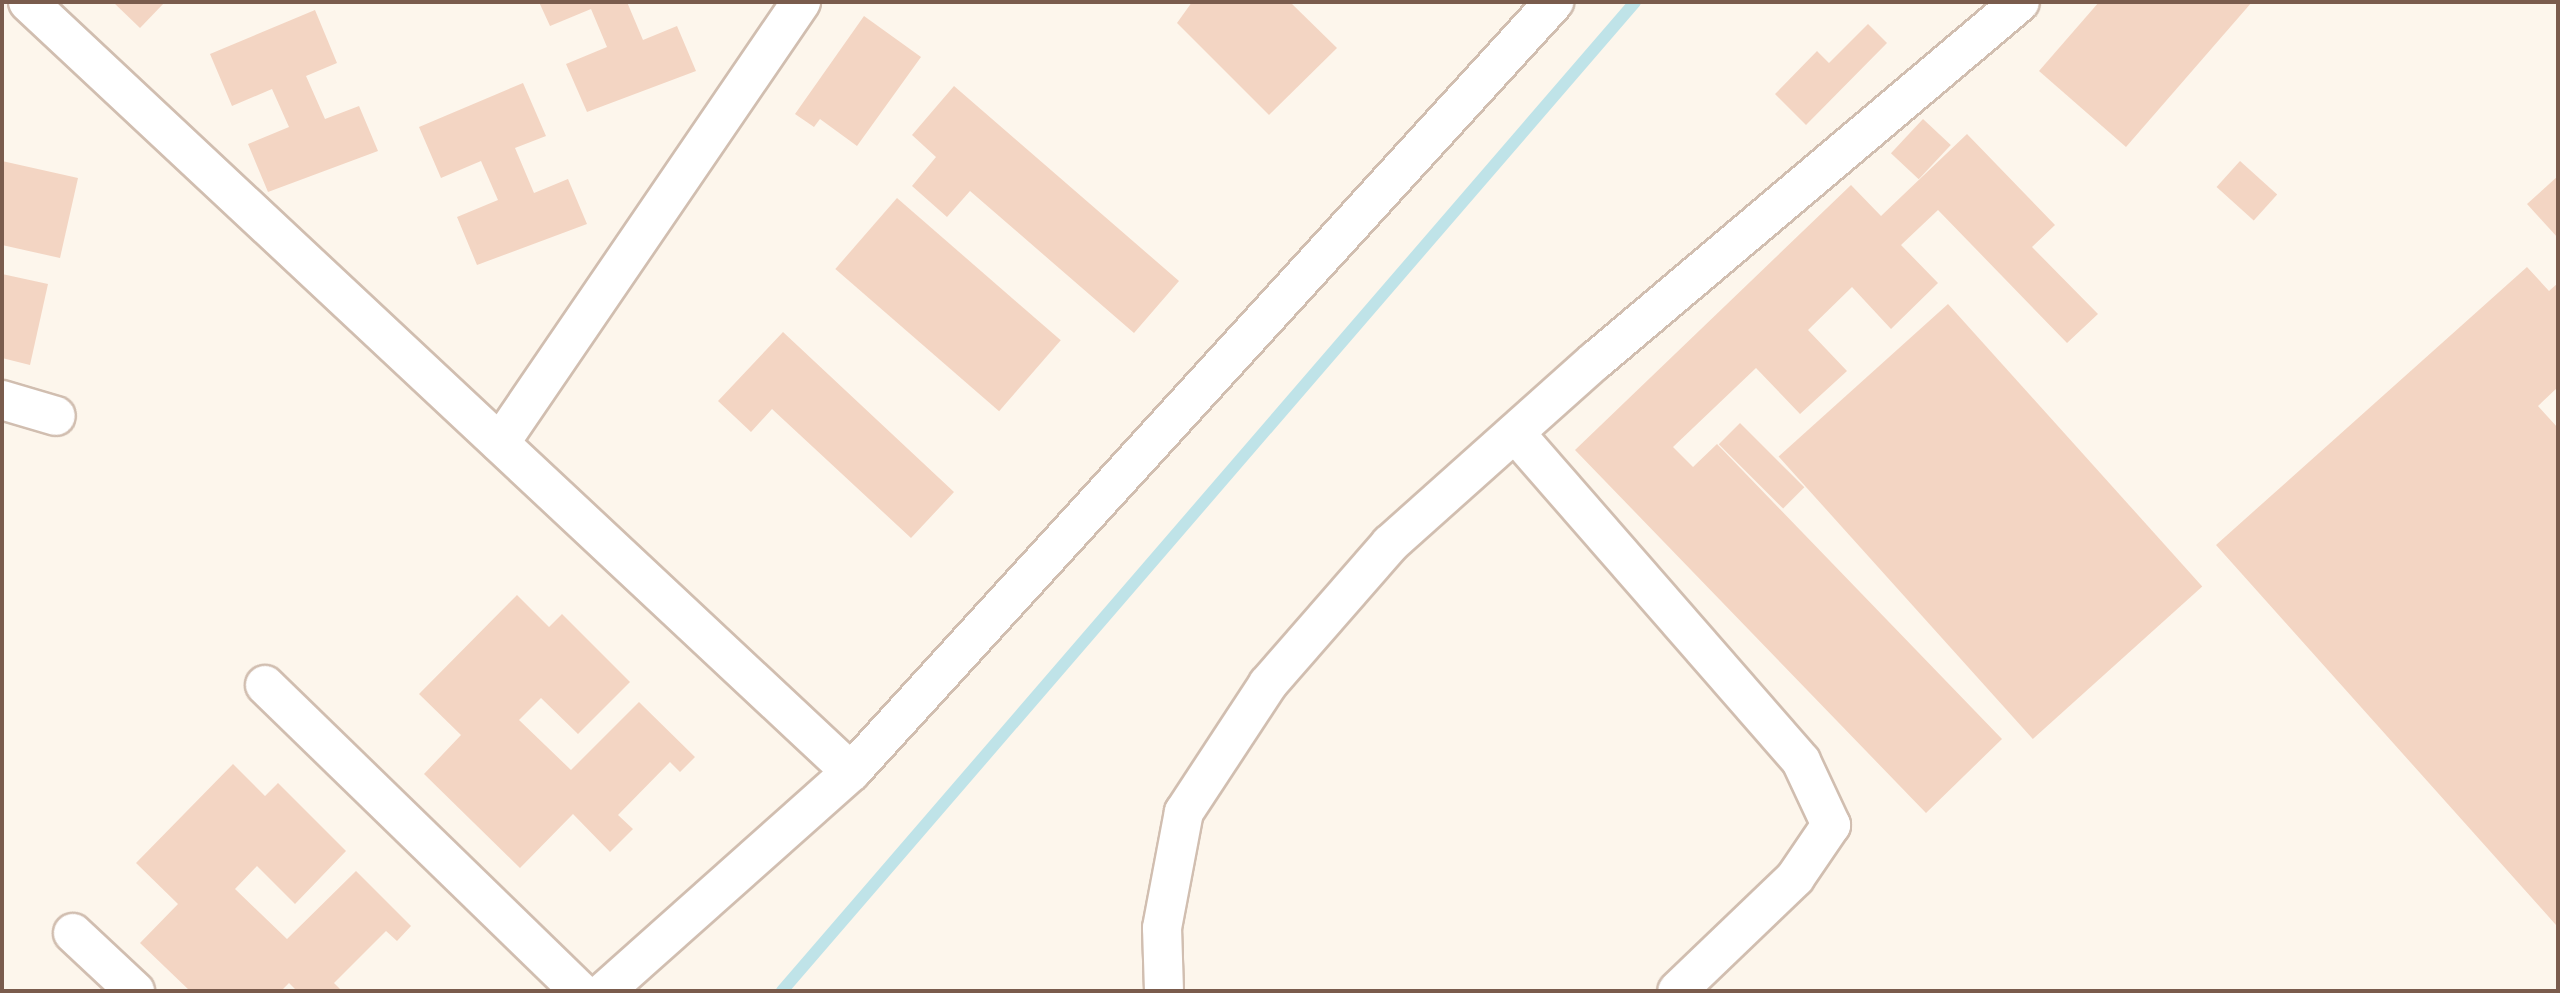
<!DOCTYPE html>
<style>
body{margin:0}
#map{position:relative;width:2560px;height:993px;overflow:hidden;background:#fdf6ec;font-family:"Open Sans",sans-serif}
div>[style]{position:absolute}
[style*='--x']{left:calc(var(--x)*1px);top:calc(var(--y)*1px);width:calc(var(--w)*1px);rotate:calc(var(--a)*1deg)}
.stream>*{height:12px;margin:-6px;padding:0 6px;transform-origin:6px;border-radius:6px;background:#bfe3e8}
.building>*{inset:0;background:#f3d5c3;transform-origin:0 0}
.roads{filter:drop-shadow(2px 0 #d1beb0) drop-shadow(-2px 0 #d1beb0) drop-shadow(0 2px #d1beb0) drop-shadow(0 -2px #d1beb0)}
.minor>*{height:38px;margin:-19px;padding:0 19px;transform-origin:19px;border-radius:19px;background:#fff}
span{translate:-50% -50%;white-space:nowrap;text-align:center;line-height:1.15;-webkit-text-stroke:5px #fffaf3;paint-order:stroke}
.frame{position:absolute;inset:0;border:4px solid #7a5c4d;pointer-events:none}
</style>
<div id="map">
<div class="stream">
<div style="--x:782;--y:991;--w:1306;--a:-49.22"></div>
</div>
<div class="building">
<div style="clip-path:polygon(113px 2px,165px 2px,140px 28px)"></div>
<div style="clip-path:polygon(539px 2px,627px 2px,643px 40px,677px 26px,696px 71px,587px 112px,566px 64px,607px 47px,591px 9px,550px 26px)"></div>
<div style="clip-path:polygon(1192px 2px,1290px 2px,1337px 48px,1269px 115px,1177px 23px)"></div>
<div style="clip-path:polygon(2099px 2px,2252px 2px,2126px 147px,2039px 71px)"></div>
<div style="clip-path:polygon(315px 10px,337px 63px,306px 76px,325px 119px,359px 106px,378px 151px,268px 192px,248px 144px,289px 127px,272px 89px,232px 106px,210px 54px)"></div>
<div style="clip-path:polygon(864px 16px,921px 57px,857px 146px,820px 119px,814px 127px,795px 114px)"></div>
<div style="clip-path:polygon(1868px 24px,1887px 43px,1806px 125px,1775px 94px,1817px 51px,1829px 63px)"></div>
<div style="clip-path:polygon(523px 83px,546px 136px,515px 148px,534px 193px,568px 179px,587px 224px,477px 265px,457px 217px,498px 200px,481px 161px,441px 178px,419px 127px)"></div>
<div style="clip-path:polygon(954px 86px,1179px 281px,1134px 333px,970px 191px,947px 217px,912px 186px,936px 157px,912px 135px)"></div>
<div style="left:1923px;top:119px;width:38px;height:47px;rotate:43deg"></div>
<div style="clip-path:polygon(1967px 134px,2055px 225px,2032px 247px,2098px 314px,2067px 343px,1938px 210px,1901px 245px,1938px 283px,1891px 329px,1852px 287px,1808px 330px,1847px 371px,1800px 414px,1756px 368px,1673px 447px,1693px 467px,1717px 444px,2002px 739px,1926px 813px,1575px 450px,1851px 185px,1881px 216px)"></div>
<div style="clip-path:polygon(2px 161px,78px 178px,60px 258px,2px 245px)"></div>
<div style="left:2240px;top:161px;width:50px;height:35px;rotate:42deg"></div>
<div style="clip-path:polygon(2558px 176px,2558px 238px,2527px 204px)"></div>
<div style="left:897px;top:198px;width:217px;height:94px;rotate:41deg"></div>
<div style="clip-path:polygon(2527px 267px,2549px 291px,2558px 283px,2558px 387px,2538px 406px,2558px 428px,2556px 925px,2216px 545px)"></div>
<div style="clip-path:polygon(2px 274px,48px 284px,30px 365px,2px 358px)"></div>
<div style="left:1948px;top:304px;width:380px;height:228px;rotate:48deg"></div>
<div style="clip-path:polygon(783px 332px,954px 492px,911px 538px,772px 409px,751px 432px,718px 401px)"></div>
<div style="left:1740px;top:423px;width:91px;height:30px;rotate:45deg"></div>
<div style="clip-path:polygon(517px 595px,549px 627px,562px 614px,630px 682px,578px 734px,541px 698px,519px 720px,571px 770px,639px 702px,695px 757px,680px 772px,670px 762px,618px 815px,633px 829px,610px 852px,573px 814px,520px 868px,424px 774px,461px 735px,419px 694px)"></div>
<div style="clip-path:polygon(233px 764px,265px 796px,278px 783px,346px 851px,295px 904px,257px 866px,235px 889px,287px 939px,356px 871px,411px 926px,397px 941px,386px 931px,334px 983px,342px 991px,297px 991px,289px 983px,281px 991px,190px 991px,140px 943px,178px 904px,136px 863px)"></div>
</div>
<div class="roads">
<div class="minor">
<div style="--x:28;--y:2;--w:1127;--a:43.09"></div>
<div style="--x:2;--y:400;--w:56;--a:16.5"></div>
<div style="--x:1515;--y:433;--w:435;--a:48.9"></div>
<div style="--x:1801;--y:761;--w:71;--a:64.9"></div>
<div style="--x:1831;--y:825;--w:64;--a:124.2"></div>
<div style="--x:1795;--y:878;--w:163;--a:136.2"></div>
<div style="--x:500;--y:443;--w:534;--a:-55.68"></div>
<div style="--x:265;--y:685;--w:439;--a:44.2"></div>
<div style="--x:73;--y:933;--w:85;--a:43.1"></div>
<div style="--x:605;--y:991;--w:329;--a:-41.7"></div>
<div style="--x:851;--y:772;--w:1043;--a:-47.6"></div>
<div style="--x:1164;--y:991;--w:63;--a:-91.8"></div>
<div style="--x:1162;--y:928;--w:118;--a:-79.3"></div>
<div style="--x:1184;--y:812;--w:153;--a:-56.7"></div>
<div style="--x:1268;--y:684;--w:186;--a:-48.9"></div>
<div style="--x:1390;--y:544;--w:275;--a:-41.8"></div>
<div style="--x:1595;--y:361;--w:556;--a:-40.19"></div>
</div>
</div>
<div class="frame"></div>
</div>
